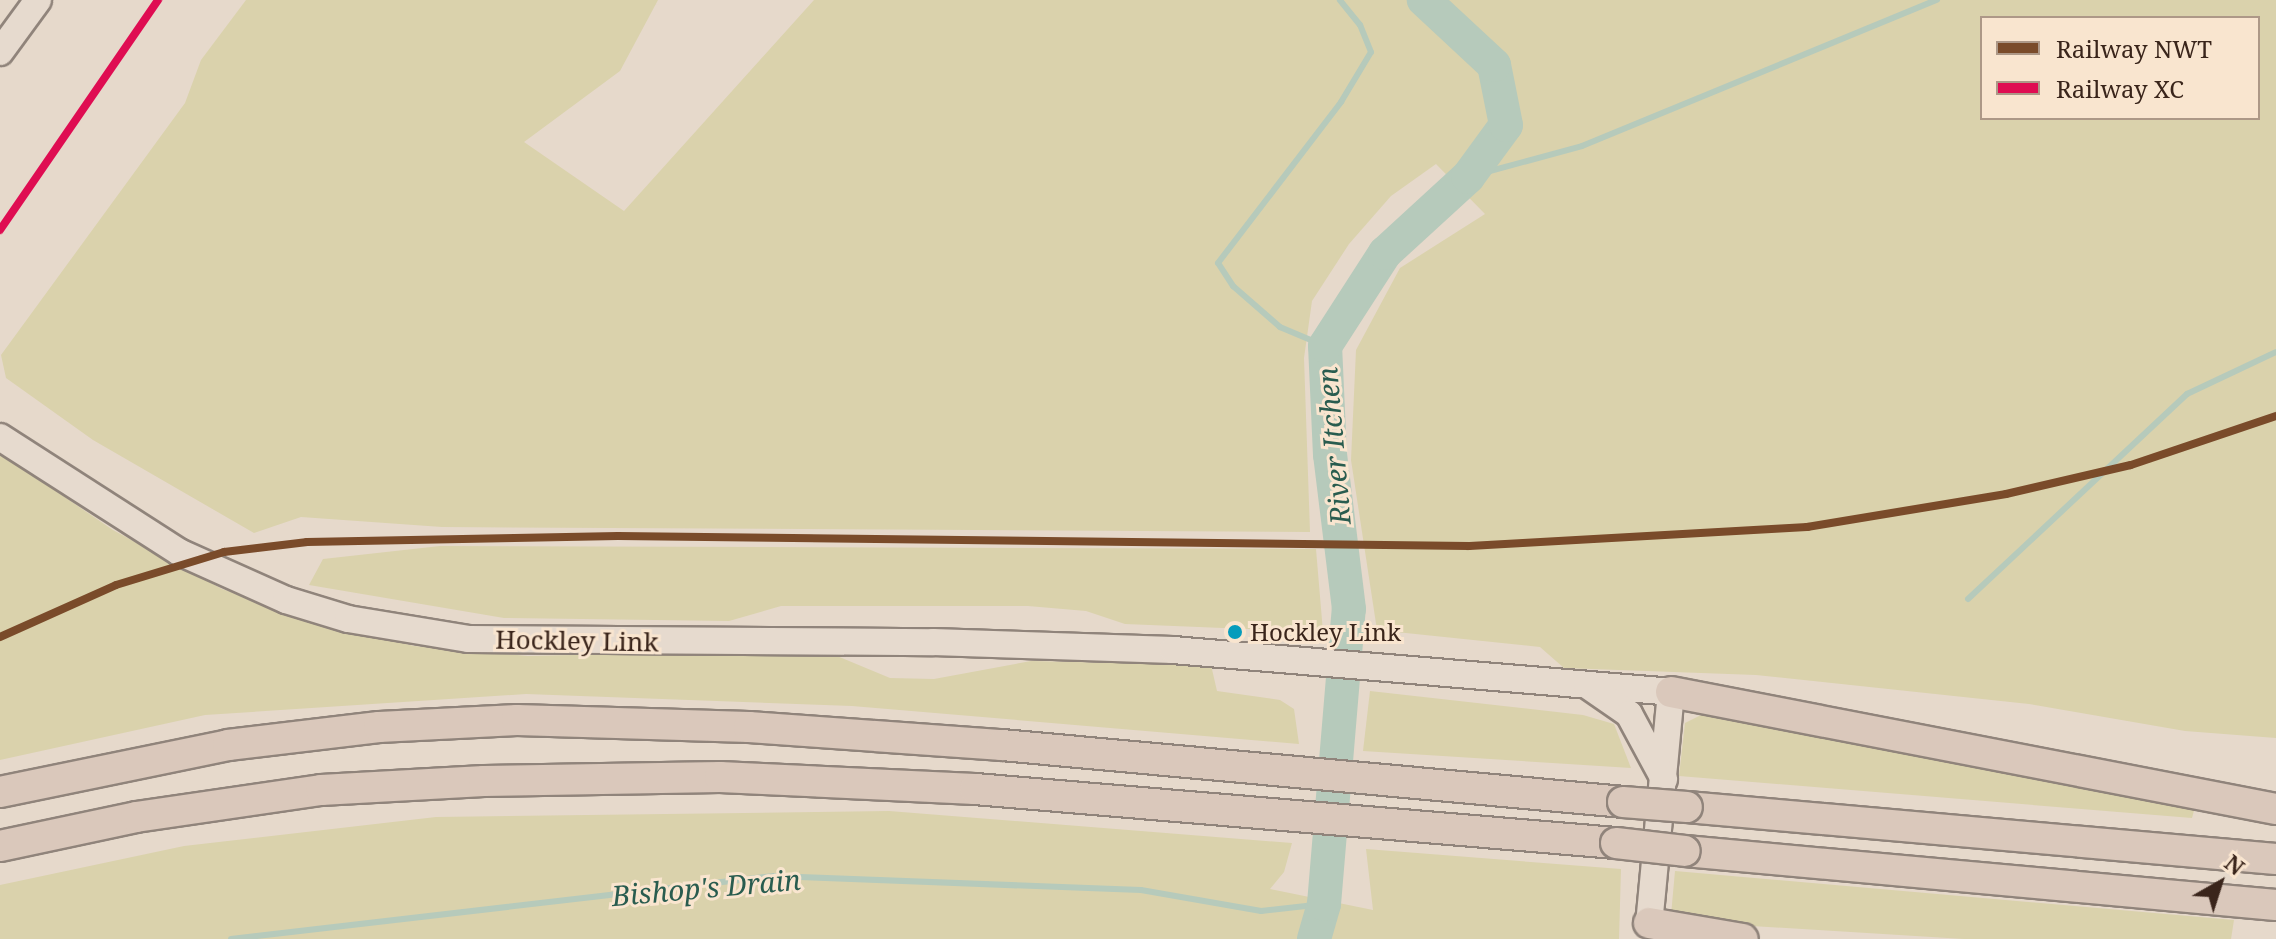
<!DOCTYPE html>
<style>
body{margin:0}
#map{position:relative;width:2276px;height:939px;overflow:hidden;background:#e6d9cb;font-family:"Noto Serif",serif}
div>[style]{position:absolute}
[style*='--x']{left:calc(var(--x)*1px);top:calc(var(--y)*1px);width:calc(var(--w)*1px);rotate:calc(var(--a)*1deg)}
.green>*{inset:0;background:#dad2ac}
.stream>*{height:6px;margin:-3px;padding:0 3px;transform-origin:3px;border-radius:3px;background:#b6cabb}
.river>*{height:34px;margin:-17px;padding:0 17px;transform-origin:17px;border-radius:17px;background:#b6cabb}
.roads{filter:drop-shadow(2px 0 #90847b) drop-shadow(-2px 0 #90847b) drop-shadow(0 2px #90847b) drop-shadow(0 -2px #90847b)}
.primary>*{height:26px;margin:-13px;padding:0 13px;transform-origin:13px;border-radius:13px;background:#e6dace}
.motorway>*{height:30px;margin:-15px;padding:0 15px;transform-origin:15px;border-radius:15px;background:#dac8bb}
.bridges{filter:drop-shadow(2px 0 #90847b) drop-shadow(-2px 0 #90847b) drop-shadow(0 2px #90847b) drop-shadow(0 -2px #90847b)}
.motorway-bridge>*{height:30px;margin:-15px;padding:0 15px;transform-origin:15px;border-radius:15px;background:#dac8bb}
.rail-1>*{height:8px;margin:-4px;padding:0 4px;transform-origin:4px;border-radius:4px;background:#7a4b2a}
.rail-2>*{height:8px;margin:-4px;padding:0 4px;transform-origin:4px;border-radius:4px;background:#df0d52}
.dots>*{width:22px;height:22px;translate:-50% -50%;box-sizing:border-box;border:4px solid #f9e5cf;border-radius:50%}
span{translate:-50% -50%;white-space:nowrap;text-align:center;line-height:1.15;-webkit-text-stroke:6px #f9e5cf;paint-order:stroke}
.bus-label{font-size:24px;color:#3a251b}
.left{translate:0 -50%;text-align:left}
.street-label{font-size:26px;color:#3a251b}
.water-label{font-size:28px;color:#295c4f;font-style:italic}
.legend{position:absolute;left:1980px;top:16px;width:280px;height:104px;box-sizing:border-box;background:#f9e5cf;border:2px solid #ad9887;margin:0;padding:10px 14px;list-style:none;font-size:24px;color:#3a251b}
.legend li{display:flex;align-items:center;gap:16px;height:40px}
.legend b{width:40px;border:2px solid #ad9887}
.north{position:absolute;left:2180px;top:843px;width:80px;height:80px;-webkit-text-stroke:6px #f9e5cf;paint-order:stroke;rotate:39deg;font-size:22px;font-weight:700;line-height:32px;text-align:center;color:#3a251b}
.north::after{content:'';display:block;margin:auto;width:28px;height:36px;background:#3a251b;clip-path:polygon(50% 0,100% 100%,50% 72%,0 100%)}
</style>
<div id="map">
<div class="green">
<div style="clip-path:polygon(evenodd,246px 0,658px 0,620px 71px,524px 142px,624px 211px,814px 0,2276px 0,2276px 738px,2185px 731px,2029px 704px,1756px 675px,1564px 668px,1540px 647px,1377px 630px,1351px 460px,1356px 350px,1400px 268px,1485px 214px,1436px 164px,1391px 196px,1349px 244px,1312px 301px,1304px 358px,1310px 532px,442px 527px,301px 517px,254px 533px,93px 440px,6px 378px,1px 355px,185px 103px,201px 60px,246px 0,1982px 18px,2258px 18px,2258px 118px,1982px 118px,1982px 18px)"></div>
<div style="clip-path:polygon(0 453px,113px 530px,222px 589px,314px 621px,414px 646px,528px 656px,797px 650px,837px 656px,890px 678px,934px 679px,1031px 661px,1211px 665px,1217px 691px,1280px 700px,1294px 709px,1299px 744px,852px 706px,526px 694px,205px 715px,0 760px)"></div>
<div style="clip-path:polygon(440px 546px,1316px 549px,1323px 632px,1125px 624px,1086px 611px,1028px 606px,781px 606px,729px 621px,504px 618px,309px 585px,323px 559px)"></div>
<div style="clip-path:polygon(1370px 691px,1583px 715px,1614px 724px,1631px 768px,1363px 751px)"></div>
<div style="clip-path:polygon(1707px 712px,2196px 803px,2192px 818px,1679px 776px,1685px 723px)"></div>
<div style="clip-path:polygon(889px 811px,1292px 843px,1284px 872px,1270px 889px,1373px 910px,1366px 849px,1621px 869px,1619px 939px,0 939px,0 885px,184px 846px,436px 817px)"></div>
<div style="clip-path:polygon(1675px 871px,2234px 920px,2231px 939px,1964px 939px,1704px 923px,1671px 915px)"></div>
</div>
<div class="stream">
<div style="--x:1468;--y:177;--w:118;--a:-15.2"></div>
<div style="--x:1582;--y:146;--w:384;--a:-22.4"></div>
<div style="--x:1325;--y:346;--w:49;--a:-157.1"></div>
<div style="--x:1280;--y:327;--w:62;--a:-138.9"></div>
<div style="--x:1233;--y:286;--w:27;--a:-123"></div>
<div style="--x:1218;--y:263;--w:203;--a:-52.6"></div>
<div style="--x:1341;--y:102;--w:58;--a:-59"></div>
<div style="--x:1371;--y:52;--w:29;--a:-112"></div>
<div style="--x:1360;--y:25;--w:32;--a:-129"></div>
<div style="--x:1968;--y:599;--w:300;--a:-43.1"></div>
<div style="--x:2187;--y:394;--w:98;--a:-25.3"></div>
<div style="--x:231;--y:939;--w:547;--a:-6.62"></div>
<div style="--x:774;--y:876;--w:367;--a:2.2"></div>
<div style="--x:1141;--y:890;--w:122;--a:9.9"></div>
<div style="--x:1261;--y:911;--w:63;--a:-6.3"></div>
</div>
<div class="river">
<div style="--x:1314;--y:939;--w:36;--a:-74"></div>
<div style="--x:1324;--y:904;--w:296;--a:-85.2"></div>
<div style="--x:1349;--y:609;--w:155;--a:-97"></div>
<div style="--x:1330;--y:455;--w:109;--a:-92.6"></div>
<div style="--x:1325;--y:346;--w:111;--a:-57.2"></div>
<div style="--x:1385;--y:253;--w:113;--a:-42.5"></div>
<div style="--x:1468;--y:177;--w:64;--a:-53.8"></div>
<div style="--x:1506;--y:125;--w:61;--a:-101.3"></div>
<div style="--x:1494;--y:65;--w:96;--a:-137.1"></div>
</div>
<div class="roads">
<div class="primary">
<div style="--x:0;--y:52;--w:64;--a:-53.8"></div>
<div style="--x:0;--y:437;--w:213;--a:32.7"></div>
<div style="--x:179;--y:552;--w:117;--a:24.2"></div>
<div style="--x:286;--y:600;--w:65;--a:17"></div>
<div style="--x:348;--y:619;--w:123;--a:9.4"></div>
<div style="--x:469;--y:639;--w:464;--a:0.4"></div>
<div style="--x:933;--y:642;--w:240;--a:1.9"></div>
<div style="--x:1173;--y:650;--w:500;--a:4.8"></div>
<div style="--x:1671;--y:692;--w:232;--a:95.4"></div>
<div style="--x:1587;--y:685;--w:51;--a:34.6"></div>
<div style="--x:1629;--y:714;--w:74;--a:61.7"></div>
</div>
<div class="motorway">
<div style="--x:1671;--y:692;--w:616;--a:10.95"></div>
<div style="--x:0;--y:792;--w:233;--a:-11.6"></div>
<div style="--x:228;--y:745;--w:152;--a:-6.8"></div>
<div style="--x:379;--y:727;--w:138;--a:-2.9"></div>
<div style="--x:517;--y:720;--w:232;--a:1.7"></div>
<div style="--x:749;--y:727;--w:254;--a:4.1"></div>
<div style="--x:1002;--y:745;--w:624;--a:5.24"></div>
<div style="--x:1687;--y:807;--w:591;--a:5.05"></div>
<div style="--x:0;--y:846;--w:139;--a:-12"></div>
<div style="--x:136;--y:817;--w:187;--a:-8.3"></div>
<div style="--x:321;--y:790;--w:163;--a:-3.2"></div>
<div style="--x:484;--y:781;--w:236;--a:-1"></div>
<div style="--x:720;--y:777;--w:255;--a:2.7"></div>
<div style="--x:975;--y:789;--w:643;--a:4.82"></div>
<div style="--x:1685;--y:851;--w:593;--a:5.22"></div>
<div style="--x:1649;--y:923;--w:95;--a:9.7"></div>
</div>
</div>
<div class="bridges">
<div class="motorway-bridge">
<div style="--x:1623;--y:802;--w:64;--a:4.5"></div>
<div style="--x:1616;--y:843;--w:69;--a:6.6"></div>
</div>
</div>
<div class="rail-1">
<div style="--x:0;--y:637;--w:127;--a:-24.1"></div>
<div style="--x:116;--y:585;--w:113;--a:-17"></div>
<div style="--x:224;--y:552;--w:84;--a:-6.9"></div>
<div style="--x:307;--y:542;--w:311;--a:-1.1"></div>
<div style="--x:618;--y:536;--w:851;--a:0.67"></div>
<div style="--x:1469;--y:546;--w:339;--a:-3.2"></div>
<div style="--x:1807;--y:527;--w:202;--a:-9.4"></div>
<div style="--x:2006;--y:494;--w:128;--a:-13.1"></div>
<div style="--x:2131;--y:465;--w:153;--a:-18.7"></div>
</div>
<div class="rail-2">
<div style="--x:0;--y:230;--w:279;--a:-55.5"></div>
</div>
<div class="dots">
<div style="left:1235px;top:632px;background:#069cbc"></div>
</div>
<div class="bus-label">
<span class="left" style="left:1250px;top:632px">Hockley Link</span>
</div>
<div class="street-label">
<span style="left:577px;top:641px;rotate:1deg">Hockley Link</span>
</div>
<div class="water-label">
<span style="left:1333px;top:446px;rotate:-95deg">River Itchen</span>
<span style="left:706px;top:887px;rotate:-5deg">Bishop's Drain</span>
</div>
<ul class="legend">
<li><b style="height:10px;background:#7a4b2a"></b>Railway NWT</li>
<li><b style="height:10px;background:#df0d52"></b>Railway XC</li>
</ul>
<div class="north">N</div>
</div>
